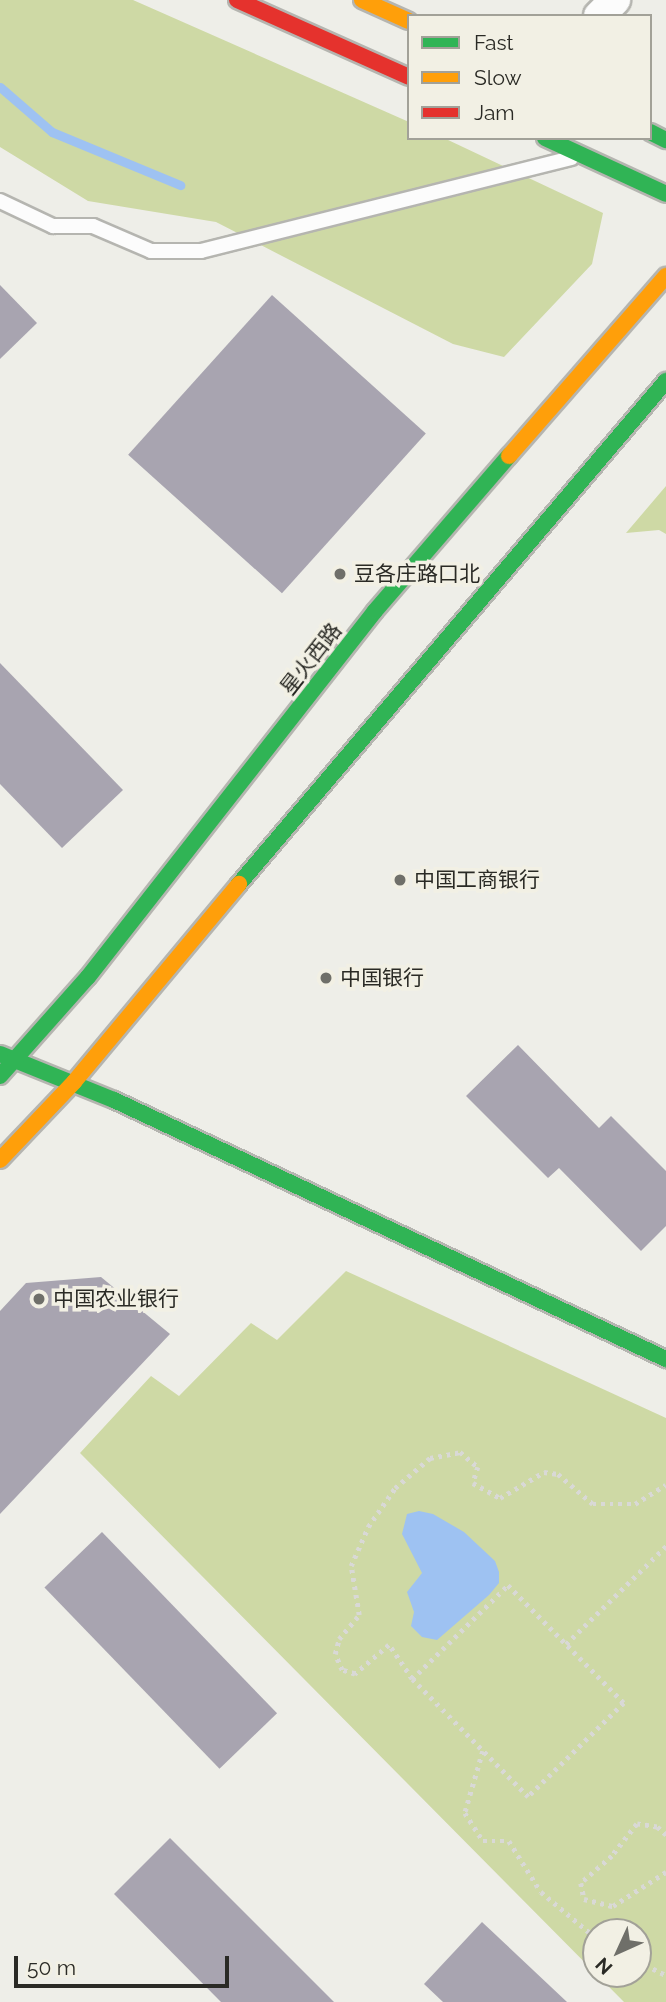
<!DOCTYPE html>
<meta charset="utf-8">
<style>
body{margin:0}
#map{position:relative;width:666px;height:2002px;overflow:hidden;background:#eeeee8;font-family:Raleway,"Noto Sans SC",sans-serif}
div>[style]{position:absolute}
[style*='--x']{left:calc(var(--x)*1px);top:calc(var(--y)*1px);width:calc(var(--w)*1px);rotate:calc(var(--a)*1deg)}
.green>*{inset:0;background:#ced9a5}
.water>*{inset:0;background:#9ec2f2}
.stream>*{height:9px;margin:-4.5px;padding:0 4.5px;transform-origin:4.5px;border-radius:4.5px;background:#9ec2f2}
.building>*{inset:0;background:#a8a4b0;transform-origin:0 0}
.path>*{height:4.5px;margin-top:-2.25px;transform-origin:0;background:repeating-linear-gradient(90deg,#d9d9d6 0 3.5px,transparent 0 8.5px)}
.roads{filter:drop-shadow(2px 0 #b5b5b0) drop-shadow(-2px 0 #b5b5b0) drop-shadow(0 2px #b5b5b0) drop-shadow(0 -2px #b5b5b0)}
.lane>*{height:14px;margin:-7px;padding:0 7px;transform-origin:7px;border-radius:7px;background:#fcfcfc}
.street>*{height:30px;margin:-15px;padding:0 15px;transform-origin:15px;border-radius:15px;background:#fcfcfc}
.fast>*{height:16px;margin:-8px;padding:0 8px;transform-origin:8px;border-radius:8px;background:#30b455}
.slow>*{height:16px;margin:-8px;padding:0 8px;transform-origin:8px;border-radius:8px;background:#ff9f0a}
.jam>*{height:16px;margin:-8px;padding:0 8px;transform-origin:8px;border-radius:8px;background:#e5322d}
.dots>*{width:19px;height:19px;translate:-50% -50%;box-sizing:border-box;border:4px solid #f2f0e4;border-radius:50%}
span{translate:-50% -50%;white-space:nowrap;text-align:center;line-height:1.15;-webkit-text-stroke:7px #f2f0e4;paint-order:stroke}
.poi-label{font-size:21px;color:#2a2a25}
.left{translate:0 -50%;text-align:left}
.street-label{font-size:21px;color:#2a2a25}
.legend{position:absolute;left:407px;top:14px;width:245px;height:126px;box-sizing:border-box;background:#f2f0e4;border:2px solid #a2a198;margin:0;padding:9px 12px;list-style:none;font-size:21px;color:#2a2a25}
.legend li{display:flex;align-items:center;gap:14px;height:35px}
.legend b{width:35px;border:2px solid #a2a198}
.north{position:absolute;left:582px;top:1918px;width:70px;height:70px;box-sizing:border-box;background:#f2f0e4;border:2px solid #a2a198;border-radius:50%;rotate:225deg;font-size:19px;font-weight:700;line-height:28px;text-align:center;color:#2a2a25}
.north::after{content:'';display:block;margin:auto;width:24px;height:32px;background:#6f6f69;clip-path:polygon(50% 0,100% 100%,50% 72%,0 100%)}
.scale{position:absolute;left:14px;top:1956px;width:215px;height:32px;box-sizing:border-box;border:4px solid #2a2a25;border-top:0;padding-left:9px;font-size:21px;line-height:24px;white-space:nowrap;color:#2a2a25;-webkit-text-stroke:5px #f2f0e4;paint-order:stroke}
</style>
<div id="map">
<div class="green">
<div style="clip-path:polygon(0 0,133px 0,409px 122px,409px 138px,446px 139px,603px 213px,592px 264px,504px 357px,453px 344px,216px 222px,88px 201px,0 147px)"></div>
<div style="clip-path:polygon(666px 486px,666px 534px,659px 530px,626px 533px)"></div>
<div style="clip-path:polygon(evenodd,346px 1271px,666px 1418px,666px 2002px,624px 2002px,80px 1453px,151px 1376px,179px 1396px,251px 1323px,277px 1340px,346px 1271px,596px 1932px,638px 1932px,638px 1974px,596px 1974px,596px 1932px)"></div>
</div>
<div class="water">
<div style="clip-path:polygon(419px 1511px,433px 1514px,464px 1532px,495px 1561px,499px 1572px,499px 1583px,489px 1595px,437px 1640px,422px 1637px,411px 1626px,414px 1612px,407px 1592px,422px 1573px,402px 1534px,407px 1514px)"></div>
</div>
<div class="stream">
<div style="--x:0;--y:87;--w:69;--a:40.9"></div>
<div style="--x:52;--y:132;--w:139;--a:22.5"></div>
</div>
<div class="building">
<div style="clip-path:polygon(0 285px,37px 323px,0 359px)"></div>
<div style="left:272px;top:295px;width:207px;height:215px;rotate:42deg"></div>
<div style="clip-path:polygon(0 663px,123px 790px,62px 848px,0 784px)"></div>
<div style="clip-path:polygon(518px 1045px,599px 1128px,611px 1116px,666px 1171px,666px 1226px,641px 1251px,559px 1168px,548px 1178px,466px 1096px)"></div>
<div style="clip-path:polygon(101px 1277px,170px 1334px,0 1514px,0 1311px,26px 1283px)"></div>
<div style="left:102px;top:1532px;width:252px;height:80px;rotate:46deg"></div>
<div style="clip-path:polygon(170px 1838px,334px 2002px,221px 2002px,114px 1894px)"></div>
<div style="clip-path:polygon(482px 1922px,567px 2002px,443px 2002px,424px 1984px)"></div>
</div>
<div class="path">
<div style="--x:508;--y:1585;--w:165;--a:45.5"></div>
<div style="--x:624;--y:1703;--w:134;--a:135.6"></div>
<div style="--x:528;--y:1797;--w:165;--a:-134.5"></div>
<div style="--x:412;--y:1679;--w:134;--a:-44.4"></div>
<div style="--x:566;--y:1644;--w:140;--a:-44.4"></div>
<div style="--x:412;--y:1679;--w:41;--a:-124.1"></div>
<div style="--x:389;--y:1645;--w:45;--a:139.5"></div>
<div style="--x:355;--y:1674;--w:14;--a:-163"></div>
<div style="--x:342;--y:1670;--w:17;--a:-114"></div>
<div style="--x:335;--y:1654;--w:16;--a:-75"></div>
<div style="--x:339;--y:1639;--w:31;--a:-50"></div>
<div style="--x:359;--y:1615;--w:50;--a:-99.3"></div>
<div style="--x:351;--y:1566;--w:43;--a:-66.4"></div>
<div style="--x:368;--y:1527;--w:47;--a:-55.3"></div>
<div style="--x:395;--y:1488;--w:46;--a:-40.6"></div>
<div style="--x:430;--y:1458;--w:31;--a:-11"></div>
<div style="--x:460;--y:1452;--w:23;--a:40"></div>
<div style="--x:478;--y:1467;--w:17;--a:107"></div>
<div style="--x:473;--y:1483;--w:31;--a:29"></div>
<div style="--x:500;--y:1498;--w:51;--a:-30.6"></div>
<div style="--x:544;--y:1472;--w:14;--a:8"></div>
<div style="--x:558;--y:1474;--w:46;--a:40.6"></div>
<div style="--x:593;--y:1504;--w:42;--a:0"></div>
<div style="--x:635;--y:1504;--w:36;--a:-32"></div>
<div style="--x:483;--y:1751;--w:65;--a:106.2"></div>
<div style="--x:465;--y:1813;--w:33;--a:57"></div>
<div style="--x:483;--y:1841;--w:26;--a:0"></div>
<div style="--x:509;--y:1841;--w:60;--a:57.9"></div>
<div style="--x:541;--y:1892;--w:72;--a:39.9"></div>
<div style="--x:666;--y:1835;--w:12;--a:-138"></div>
<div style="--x:657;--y:1827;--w:20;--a:-171"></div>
<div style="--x:637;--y:1824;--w:41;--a:128"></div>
<div style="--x:612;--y:1856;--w:41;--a:138.9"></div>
<div style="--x:581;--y:1883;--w:16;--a:79"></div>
<div style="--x:584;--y:1899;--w:30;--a:14"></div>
<div style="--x:613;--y:1906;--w:63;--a:-32.7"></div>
<div style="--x:638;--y:1961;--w:31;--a:27"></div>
</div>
<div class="roads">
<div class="lane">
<div style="--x:0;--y:201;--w:59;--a:25.3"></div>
<div style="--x:53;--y:226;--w:40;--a:0"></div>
<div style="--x:93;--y:226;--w:63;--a:23.3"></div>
<div style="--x:151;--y:251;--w:50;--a:0"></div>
<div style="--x:201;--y:251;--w:382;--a:-14.1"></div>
</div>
<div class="street">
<div style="--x:599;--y:16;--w:23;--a:-45"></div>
</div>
<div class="fast">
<div style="--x:650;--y:132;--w:18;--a:27"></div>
<div style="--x:545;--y:138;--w:133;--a:24.8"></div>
<div style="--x:239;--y:884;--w:660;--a:-49.67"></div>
<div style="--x:0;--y:1054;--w:123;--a:22"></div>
<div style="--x:114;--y:1100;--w:610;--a:25.14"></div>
<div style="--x:0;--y:1076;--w:132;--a:-48.4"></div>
<div style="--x:88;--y:977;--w:465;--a:-51.9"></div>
<div style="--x:375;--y:611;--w:205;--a:-49.2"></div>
</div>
<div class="slow">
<div style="--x:362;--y:0;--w:51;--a:24.1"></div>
<div style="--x:509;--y:456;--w:239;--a:-48.9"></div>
<div style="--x:0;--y:1160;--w:108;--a:-46.5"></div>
<div style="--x:74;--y:1082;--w:258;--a:-50.2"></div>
</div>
<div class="jam">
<div style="--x:237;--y:0;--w:188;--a:24.1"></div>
</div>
</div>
<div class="dots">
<div style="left:340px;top:574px;background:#6f6f69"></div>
<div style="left:400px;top:880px;background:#6f6f69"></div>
<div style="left:326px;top:978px;background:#6f6f69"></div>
<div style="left:39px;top:1299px;background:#6f6f69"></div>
</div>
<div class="poi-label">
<span class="left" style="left:354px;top:574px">豆各庄路口北</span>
<span class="left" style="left:414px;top:880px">中国工商银行</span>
<span class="left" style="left:340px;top:978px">中国银行</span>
<span class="left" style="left:53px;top:1299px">中国农业银行</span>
</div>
<div class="street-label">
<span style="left:311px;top:659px;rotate:-52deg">星火西路</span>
</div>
<ul class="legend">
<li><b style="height:9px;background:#30b455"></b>Fast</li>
<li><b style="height:9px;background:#ff9f0a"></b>Slow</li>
<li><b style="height:9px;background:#e5322d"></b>Jam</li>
</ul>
<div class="north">N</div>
<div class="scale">50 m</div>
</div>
